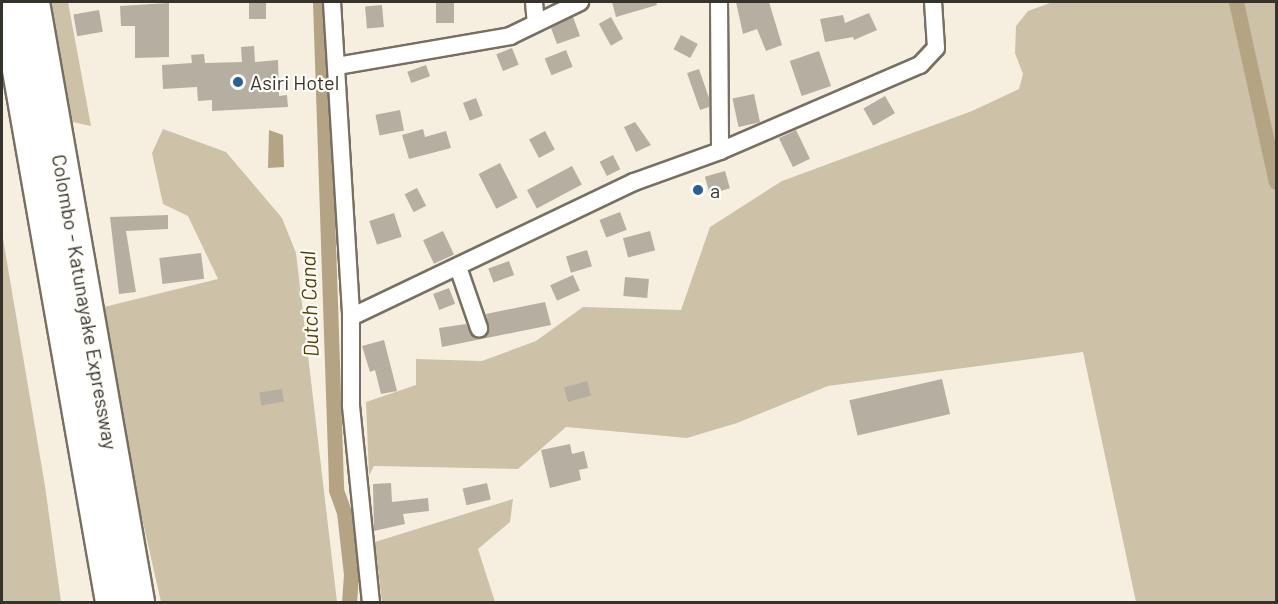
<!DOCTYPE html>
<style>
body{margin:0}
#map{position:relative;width:1278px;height:604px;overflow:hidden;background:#f6efdf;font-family:Barlow,sans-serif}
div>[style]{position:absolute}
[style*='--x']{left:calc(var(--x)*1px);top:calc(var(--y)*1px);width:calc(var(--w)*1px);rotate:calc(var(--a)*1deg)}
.green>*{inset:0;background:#cdc1a8}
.water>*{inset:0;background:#b4a484}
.canal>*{height:15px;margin:-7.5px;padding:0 7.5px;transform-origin:7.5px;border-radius:7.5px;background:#b4a484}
.building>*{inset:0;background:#b6aea0;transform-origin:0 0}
.roads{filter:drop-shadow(2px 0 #777062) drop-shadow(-2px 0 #777062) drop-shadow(0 2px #777062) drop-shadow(0 -2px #777062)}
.minor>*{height:16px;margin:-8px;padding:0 8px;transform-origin:8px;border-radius:8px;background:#fff}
.motorway>*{height:30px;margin:-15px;padding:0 15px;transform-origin:15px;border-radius:15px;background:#fff}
.dots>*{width:16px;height:16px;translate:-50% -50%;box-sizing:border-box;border:3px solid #fefdf9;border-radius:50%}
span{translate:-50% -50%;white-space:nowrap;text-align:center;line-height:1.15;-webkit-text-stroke:4.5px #fefdf9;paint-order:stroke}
.poi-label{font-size:20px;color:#36332d}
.left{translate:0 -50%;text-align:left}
.street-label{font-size:20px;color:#36332d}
.water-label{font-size:21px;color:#553e00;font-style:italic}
.frame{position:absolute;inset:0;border:3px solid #36332d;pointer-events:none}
</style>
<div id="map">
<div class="green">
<div style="clip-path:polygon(52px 2px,68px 2px,91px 126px,73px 122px,57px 106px)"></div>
<div style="clip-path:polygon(1053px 2px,1276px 2px,1276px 602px,1136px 602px,1083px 352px,828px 386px,737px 423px,687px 438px,566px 427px,518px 469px,374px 466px,369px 475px,366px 402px,416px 385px,416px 359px,482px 361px,536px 341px,583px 307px,681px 310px,710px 227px,782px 181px,972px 111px,1019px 89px,1023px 74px,1015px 53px,1016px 26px,1028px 11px)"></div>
<div style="clip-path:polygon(163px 129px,226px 152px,282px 218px,296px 253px,337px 602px,161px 602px,107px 363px,104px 307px,218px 279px,188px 216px,163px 204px,152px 153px)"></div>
<div style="clip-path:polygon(2px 233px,45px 486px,61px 602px,2px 602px)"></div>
<div style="clip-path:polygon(513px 499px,510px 522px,478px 549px,495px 602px,382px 602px,375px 542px)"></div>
</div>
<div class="water">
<div style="clip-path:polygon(269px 130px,283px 135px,284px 167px,268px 168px)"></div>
</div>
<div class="canal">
<div style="--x:320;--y:2;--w:488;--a:88.1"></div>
<div style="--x:336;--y:490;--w:23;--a:70"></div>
<div style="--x:344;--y:512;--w:62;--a:83.6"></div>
<div style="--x:351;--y:574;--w:28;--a:94"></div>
<div style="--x:1236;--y:2;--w:184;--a:77.5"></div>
</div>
<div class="building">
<div style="left:249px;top:2px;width:17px;height:17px"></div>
<div style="left:436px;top:2px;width:18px;height:21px"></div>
<div style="clip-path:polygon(612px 2px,656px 2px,657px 5px,616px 17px)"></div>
<div style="clip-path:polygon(736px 2px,769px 2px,782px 45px,766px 51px,757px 29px,743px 34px)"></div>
<div style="clip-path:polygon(169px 3px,169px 57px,135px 58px,135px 26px,121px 26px,120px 6px)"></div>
<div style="left:382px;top:5px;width:22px;height:17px;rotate:85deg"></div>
<div style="left:99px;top:10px;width:22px;height:26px;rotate:80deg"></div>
<div style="clip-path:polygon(869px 13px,877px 30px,854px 40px,853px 37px,825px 42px,820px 19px,843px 15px,845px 23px)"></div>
<div style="clip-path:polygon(573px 17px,580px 36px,557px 44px,551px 28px)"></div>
<div style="left:611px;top:17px;width:25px;height:14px;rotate:61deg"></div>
<div style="left:681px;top:35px;width:19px;height:16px;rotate:28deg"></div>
<div style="clip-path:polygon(254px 46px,255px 62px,278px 60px,279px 96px,287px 95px,288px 107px,212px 111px,212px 100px,198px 101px,197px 87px,163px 89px,162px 65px,192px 63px,191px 55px,204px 54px,205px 63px,242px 62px,241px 47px)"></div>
<div style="left:512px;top:48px;width:18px;height:17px;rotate:68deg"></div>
<div style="left:566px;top:50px;width:18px;height:23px;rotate:68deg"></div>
<div style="left:819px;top:51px;width:37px;height:31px;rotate:71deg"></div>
<div style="left:426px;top:65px;width:12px;height:20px;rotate:70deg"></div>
<div style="clip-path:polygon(699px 69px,709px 98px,709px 107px,700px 110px,687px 73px)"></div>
<div style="left:754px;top:94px;width:29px;height:22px;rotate:78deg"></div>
<div style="left:885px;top:96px;width:20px;height:25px;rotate:60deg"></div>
<div style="left:476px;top:98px;width:19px;height:14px;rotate:69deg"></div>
<div style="left:400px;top:110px;width:21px;height:25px;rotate:79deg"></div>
<div style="clip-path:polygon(635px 122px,651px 145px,636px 152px,624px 127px)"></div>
<div style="clip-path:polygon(423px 129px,425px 137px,446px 131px,451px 148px,409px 159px,402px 135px)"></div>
<div style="left:796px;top:130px;width:32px;height:19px;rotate:64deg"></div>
<div style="left:545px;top:131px;width:21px;height:18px;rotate:62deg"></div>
<div style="left:613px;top:155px;width:16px;height:15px;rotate:63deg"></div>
<div style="left:500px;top:163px;width:39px;height:24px;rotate:63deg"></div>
<div style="left:572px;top:166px;width:21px;height:51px;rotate:62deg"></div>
<div style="left:725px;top:171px;width:18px;height:21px;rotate:74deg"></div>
<div style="left:417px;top:188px;width:20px;height:14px;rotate:63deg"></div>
<div style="left:620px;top:212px;width:19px;height:22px;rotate:69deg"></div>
<div style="left:394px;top:213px;width:25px;height:26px;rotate:72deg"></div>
<div style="clip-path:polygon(168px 215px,168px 229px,126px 231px,136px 292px,119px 294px,110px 217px)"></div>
<div style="left:443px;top:231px;width:26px;height:22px;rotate:65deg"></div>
<div style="left:650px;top:231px;width:20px;height:28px;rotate:75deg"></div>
<div style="left:587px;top:250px;width:17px;height:22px;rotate:73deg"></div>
<div style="left:201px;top:253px;width:26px;height:42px;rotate:83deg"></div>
<div style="left:509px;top:261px;width:15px;height:22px;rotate:70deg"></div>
<div style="left:573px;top:275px;width:17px;height:25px;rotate:66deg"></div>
<div style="left:625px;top:277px;width:24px;height:19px;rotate:5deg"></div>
<div style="left:449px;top:288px;width:17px;height:17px;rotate:69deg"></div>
<div style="clip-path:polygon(545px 302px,551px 325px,442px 347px,439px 328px,466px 324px,472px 335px,482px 338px,489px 329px,486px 314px)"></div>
<div style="clip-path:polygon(384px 340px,397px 391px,381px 394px,375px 370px,370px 372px,362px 346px)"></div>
<div style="left:942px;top:379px;width:36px;height:95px;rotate:77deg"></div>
<div style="left:587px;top:381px;width:15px;height:24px;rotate:74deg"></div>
<div style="left:282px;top:389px;width:13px;height:23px;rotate:81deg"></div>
<div style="clip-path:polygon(570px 444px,572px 454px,584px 451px,588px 468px,579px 470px,581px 480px,550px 488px,541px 450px)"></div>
<div style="clip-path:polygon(391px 483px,392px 502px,428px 498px,429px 511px,403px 514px,405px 524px,374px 531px,373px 484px)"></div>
<div style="left:487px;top:483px;width:17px;height:25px;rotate:77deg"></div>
</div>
<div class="roads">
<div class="minor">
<div style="--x:332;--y:2;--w:316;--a:86.5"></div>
<div style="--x:351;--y:317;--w:89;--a:90"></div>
<div style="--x:351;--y:406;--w:197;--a:84.2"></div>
<div style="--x:534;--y:2;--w:21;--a:85"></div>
<div style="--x:719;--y:2;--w:149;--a:89.6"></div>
<div style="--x:337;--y:66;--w:176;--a:-9.8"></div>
<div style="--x:510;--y:36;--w:78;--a:-25.9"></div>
<div style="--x:458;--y:267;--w:65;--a:71"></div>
<div style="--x:351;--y:317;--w:314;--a:-25.5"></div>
<div style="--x:634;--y:182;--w:91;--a:-19.8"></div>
<div style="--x:720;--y:151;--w:218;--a:-23.3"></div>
<div style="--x:920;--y:65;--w:23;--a:-47"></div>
<div style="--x:936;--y:48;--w:46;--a:-93.7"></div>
</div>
<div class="motorway">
<div style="--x:6;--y:2;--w:609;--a:80.07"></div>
<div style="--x:34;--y:2;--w:609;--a:80.07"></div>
</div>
</div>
<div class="dots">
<div style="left:238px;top:82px;background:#276198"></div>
<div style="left:698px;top:190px;background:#276198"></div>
</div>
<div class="poi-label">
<span class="left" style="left:250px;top:82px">Asiri Hotel</span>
<span class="left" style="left:710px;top:190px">a</span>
</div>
<div class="street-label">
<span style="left:85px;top:302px;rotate:80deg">Colombo - Katunayake Expressway</span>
</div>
<div class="water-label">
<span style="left:309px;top:304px;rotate:-92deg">Dutch Canal</span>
</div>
<div class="frame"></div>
</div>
